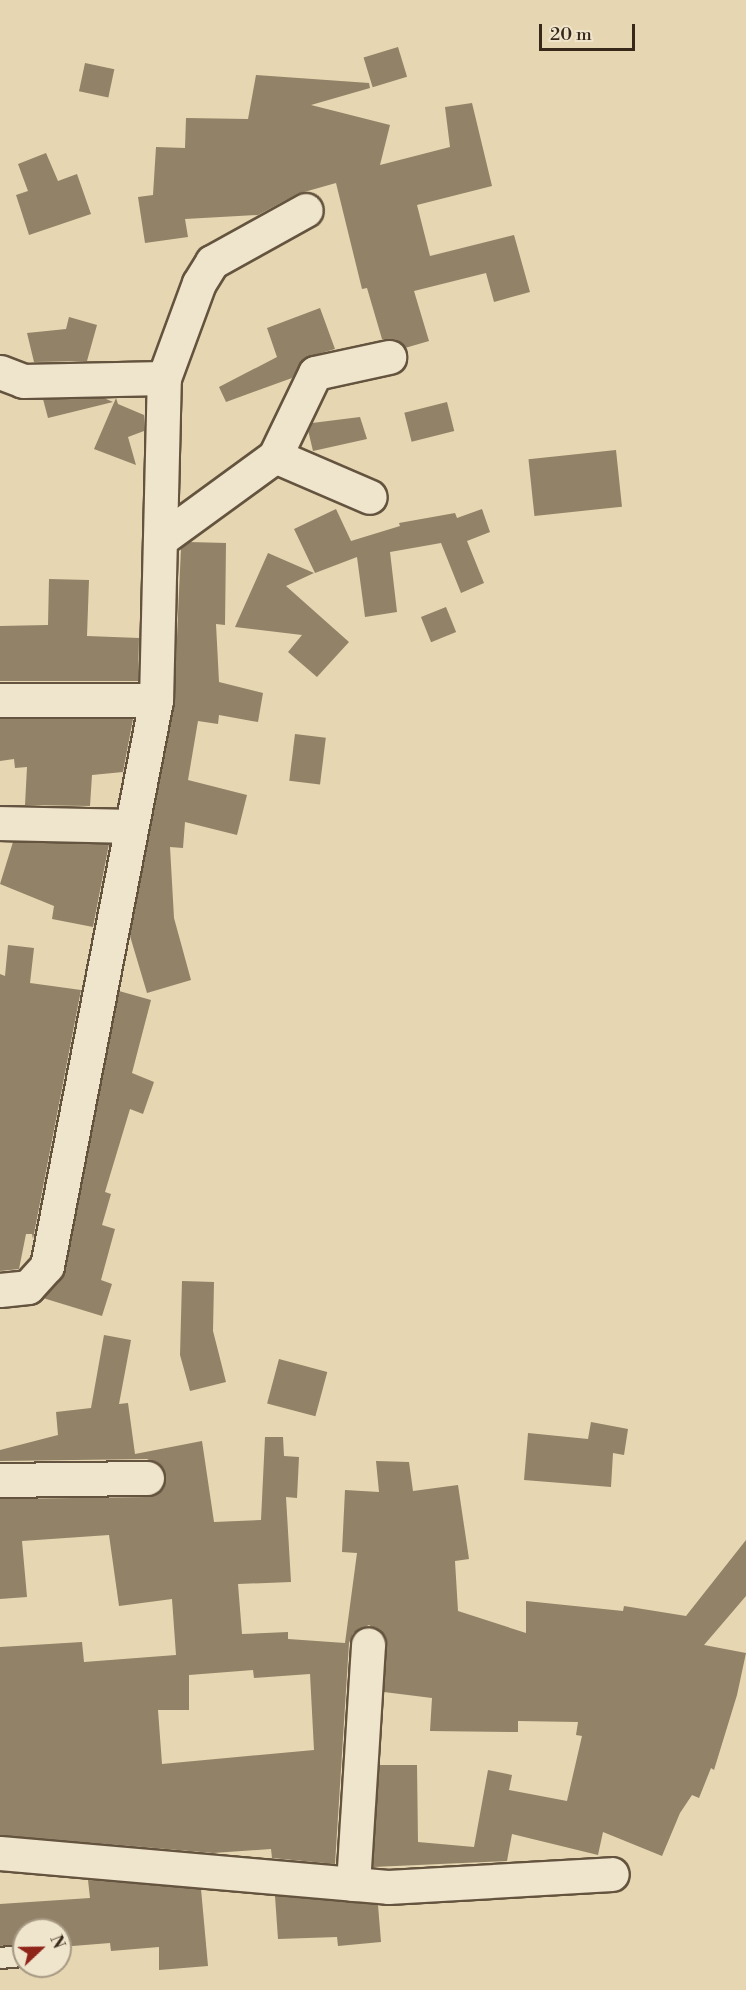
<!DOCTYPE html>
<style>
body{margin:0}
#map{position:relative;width:746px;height:1990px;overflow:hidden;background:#e6d6b1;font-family:"Libre Bodoni",serif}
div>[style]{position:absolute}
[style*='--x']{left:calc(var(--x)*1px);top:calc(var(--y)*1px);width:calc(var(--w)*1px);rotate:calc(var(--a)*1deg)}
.building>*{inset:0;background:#928268;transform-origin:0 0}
.roads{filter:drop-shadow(2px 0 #64543f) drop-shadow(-2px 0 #64543f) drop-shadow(0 2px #64543f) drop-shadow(0 -2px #64543f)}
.service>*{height:20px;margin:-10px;padding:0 10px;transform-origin:10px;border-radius:10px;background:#efe4cc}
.minor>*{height:33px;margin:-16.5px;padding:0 16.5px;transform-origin:16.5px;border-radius:16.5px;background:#efe4cc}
span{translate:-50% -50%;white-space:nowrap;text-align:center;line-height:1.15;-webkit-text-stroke:4.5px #efe4cc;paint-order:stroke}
.north{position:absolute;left:12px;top:1918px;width:60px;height:60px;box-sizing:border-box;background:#efe4cc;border:2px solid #a69984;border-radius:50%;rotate:68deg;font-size:16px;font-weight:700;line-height:24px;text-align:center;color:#382819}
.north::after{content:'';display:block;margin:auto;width:21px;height:27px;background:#8f2418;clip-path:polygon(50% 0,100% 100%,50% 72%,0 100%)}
.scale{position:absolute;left:539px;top:24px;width:96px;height:27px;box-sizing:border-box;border:3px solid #382819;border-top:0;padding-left:8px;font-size:18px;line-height:21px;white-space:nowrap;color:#382819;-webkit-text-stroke:4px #efe4cc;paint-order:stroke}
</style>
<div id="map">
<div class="building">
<div style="left:398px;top:47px;width:31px;height:36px;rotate:73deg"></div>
<div style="left:85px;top:63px;width:30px;height:29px;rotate:12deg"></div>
<div style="clip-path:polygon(256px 75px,369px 83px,370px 88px,311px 105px,390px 125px,380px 165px,450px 147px,445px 107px,472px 103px,492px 186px,417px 205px,430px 256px,514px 235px,530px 292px,494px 302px,486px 273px,414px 291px,429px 341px,405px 348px,395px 339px,382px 339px,367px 288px,362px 289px,336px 183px,297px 194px,258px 215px,185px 219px,188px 237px,145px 243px,138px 197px,153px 195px,156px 147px,185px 148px,186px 118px,248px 119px)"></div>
<div style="clip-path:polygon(46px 153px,58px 181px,77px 174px,91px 214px,29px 235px,16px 195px,28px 191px,18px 164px)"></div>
<div style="clip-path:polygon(320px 308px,335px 349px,304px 358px,292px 378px,226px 402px,219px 387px,277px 357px,267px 328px)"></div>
<div style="clip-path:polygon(69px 317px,97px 325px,87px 361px,34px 362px,27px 333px,66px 329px)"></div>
<div style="clip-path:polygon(104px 398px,113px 402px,48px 418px,43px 399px)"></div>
<div style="clip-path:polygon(116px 398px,118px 404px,144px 415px,144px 431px,128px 437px,136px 465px,94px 449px)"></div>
<div style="left:447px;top:402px;width:30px;height:44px;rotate:76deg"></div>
<div style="clip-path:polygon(360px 417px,367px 439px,313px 451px,308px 430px,312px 423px)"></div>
<div style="left:616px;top:450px;width:57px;height:88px;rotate:84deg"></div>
<div style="clip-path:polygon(336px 509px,351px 541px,400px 526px,399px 523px,455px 513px,457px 518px,482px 509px,490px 532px,467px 541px,484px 583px,461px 593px,441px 543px,390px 552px,397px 612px,365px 617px,357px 557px,315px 573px,294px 529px)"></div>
<div style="clip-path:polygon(189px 542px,226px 543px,225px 625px,216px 624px,219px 682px,263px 693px,258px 722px,219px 715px,218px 724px,198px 721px,188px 780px,247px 795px,237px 835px,185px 822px,183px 848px,170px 847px,174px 918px,191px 980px,147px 993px,130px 936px,174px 703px,181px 548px)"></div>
<div style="clip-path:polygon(268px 553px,314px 573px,286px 586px,349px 642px,317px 677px,288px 652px,302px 635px,235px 627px)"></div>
<div style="clip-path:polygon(49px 579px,89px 580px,87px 636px,139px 638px,138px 681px,0 681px,0 626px,48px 625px)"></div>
<div style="left:446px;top:607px;width:27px;height:27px;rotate:68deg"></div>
<div style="clip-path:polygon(0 719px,133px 719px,123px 772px,92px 775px,90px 806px,25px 805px,27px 767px,15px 768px,14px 759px,0 761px)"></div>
<div style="left:295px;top:734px;width:31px;height:47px;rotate:7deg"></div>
<div style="clip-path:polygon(13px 842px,109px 844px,93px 927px,52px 919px,54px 906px,0 884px)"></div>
<div style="clip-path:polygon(8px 945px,34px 948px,30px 983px,81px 990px,33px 1239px,32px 1234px,26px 1234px,19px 1269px,0 1271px,0 974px,5px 976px)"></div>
<div style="clip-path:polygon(119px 991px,151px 1000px,132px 1073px,154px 1082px,143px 1114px,130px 1109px,105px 1192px,111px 1194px,102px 1225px,115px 1229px,101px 1280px,112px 1284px,102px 1316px,43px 1298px,65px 1270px)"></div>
<div style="clip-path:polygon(182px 1281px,214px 1282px,213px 1331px,226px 1382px,190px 1391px,180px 1355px)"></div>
<div style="clip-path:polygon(evenodd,104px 1335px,131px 1340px,119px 1404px,128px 1403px,135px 1454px,202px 1441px,214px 1522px,261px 1520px,265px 1437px,283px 1437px,284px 1456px,299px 1457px,297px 1498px,286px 1497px,291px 1582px,238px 1584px,242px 1634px,288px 1632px,288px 1639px,345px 1643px,357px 1553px,342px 1552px,345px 1490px,379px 1492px,376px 1461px,409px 1462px,413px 1491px,458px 1485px,469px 1559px,455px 1561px,458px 1611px,526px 1633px,526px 1601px,623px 1611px,624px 1606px,686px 1616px,746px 1540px,746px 1596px,704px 1645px,746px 1653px,737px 1695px,714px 1770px,711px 1768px,699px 1798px,692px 1795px,680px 1813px,662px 1856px,603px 1832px,598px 1855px,512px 1834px,507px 1861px,373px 1867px,379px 1765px,417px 1765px,418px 1842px,474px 1847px,488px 1770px,512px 1775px,509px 1790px,567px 1801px,582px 1736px,576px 1735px,578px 1722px,518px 1721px,518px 1732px,430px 1731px,432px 1698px,384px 1692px,385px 1636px,369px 1625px,353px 1633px,349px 1643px,335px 1864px,272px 1858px,271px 1849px,213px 1853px,0 1835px,0 1647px,82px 1642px,84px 1662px,176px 1655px,172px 1599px,119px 1606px,109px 1535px,22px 1541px,27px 1597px,0 1599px,0 1499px,147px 1497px,164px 1487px,163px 1468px,147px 1459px,0 1461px,0 1450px,58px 1435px,56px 1412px,91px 1408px,104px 1335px,253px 1670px,254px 1678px,310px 1674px,314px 1750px,162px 1764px,158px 1710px,189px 1710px,189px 1675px,253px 1670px)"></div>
<div style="left:279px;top:1359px;width:50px;height:46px;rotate:15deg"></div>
<div style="clip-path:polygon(591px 1422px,628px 1429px,624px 1455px,613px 1453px,611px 1487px,524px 1480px,528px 1433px,588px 1439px)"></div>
<div style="clip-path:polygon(88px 1880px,201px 1889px,208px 1966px,159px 1970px,159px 1947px,111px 1951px,110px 1943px,60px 1947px,60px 1930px,24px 1930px,24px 1944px,0 1946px,0 1904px,90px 1898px)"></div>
<div style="clip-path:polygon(275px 1896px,378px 1905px,381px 1942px,338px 1946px,337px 1937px,278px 1939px)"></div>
</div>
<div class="roads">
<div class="service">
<div style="--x:0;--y:1958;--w:23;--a:-5"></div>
</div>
<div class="minor">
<div style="--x:0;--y:372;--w:25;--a:21"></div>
<div style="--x:23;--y:381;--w:141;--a:-1.2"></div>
<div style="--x:275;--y:456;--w:103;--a:23.3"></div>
<div style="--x:160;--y:540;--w:142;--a:-36.1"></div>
<div style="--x:275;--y:456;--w:92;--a:-64.3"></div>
<div style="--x:315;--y:373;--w:76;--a:-12.2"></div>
<div style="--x:0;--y:700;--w:156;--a:0"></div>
<div style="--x:0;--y:823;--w:128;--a:1.3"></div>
<div style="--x:0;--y:1290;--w:28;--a:-6"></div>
<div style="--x:28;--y:1287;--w:28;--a:-48"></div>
<div style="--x:47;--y:1266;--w:576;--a:-79.1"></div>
<div style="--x:156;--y:700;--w:322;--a:-88.6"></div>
<div style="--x:164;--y:378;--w:101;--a:-69.8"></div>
<div style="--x:199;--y:283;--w:25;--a:-58"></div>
<div style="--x:212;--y:262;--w:107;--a:-29"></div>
<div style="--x:0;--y:1480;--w:147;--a:-0.8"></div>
<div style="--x:0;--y:1853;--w:389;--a:5"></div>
<div style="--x:388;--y:1887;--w:224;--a:-3.3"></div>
<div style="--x:353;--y:1884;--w:240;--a:-86.4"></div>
</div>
</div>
<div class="north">N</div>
<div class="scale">20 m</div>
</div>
